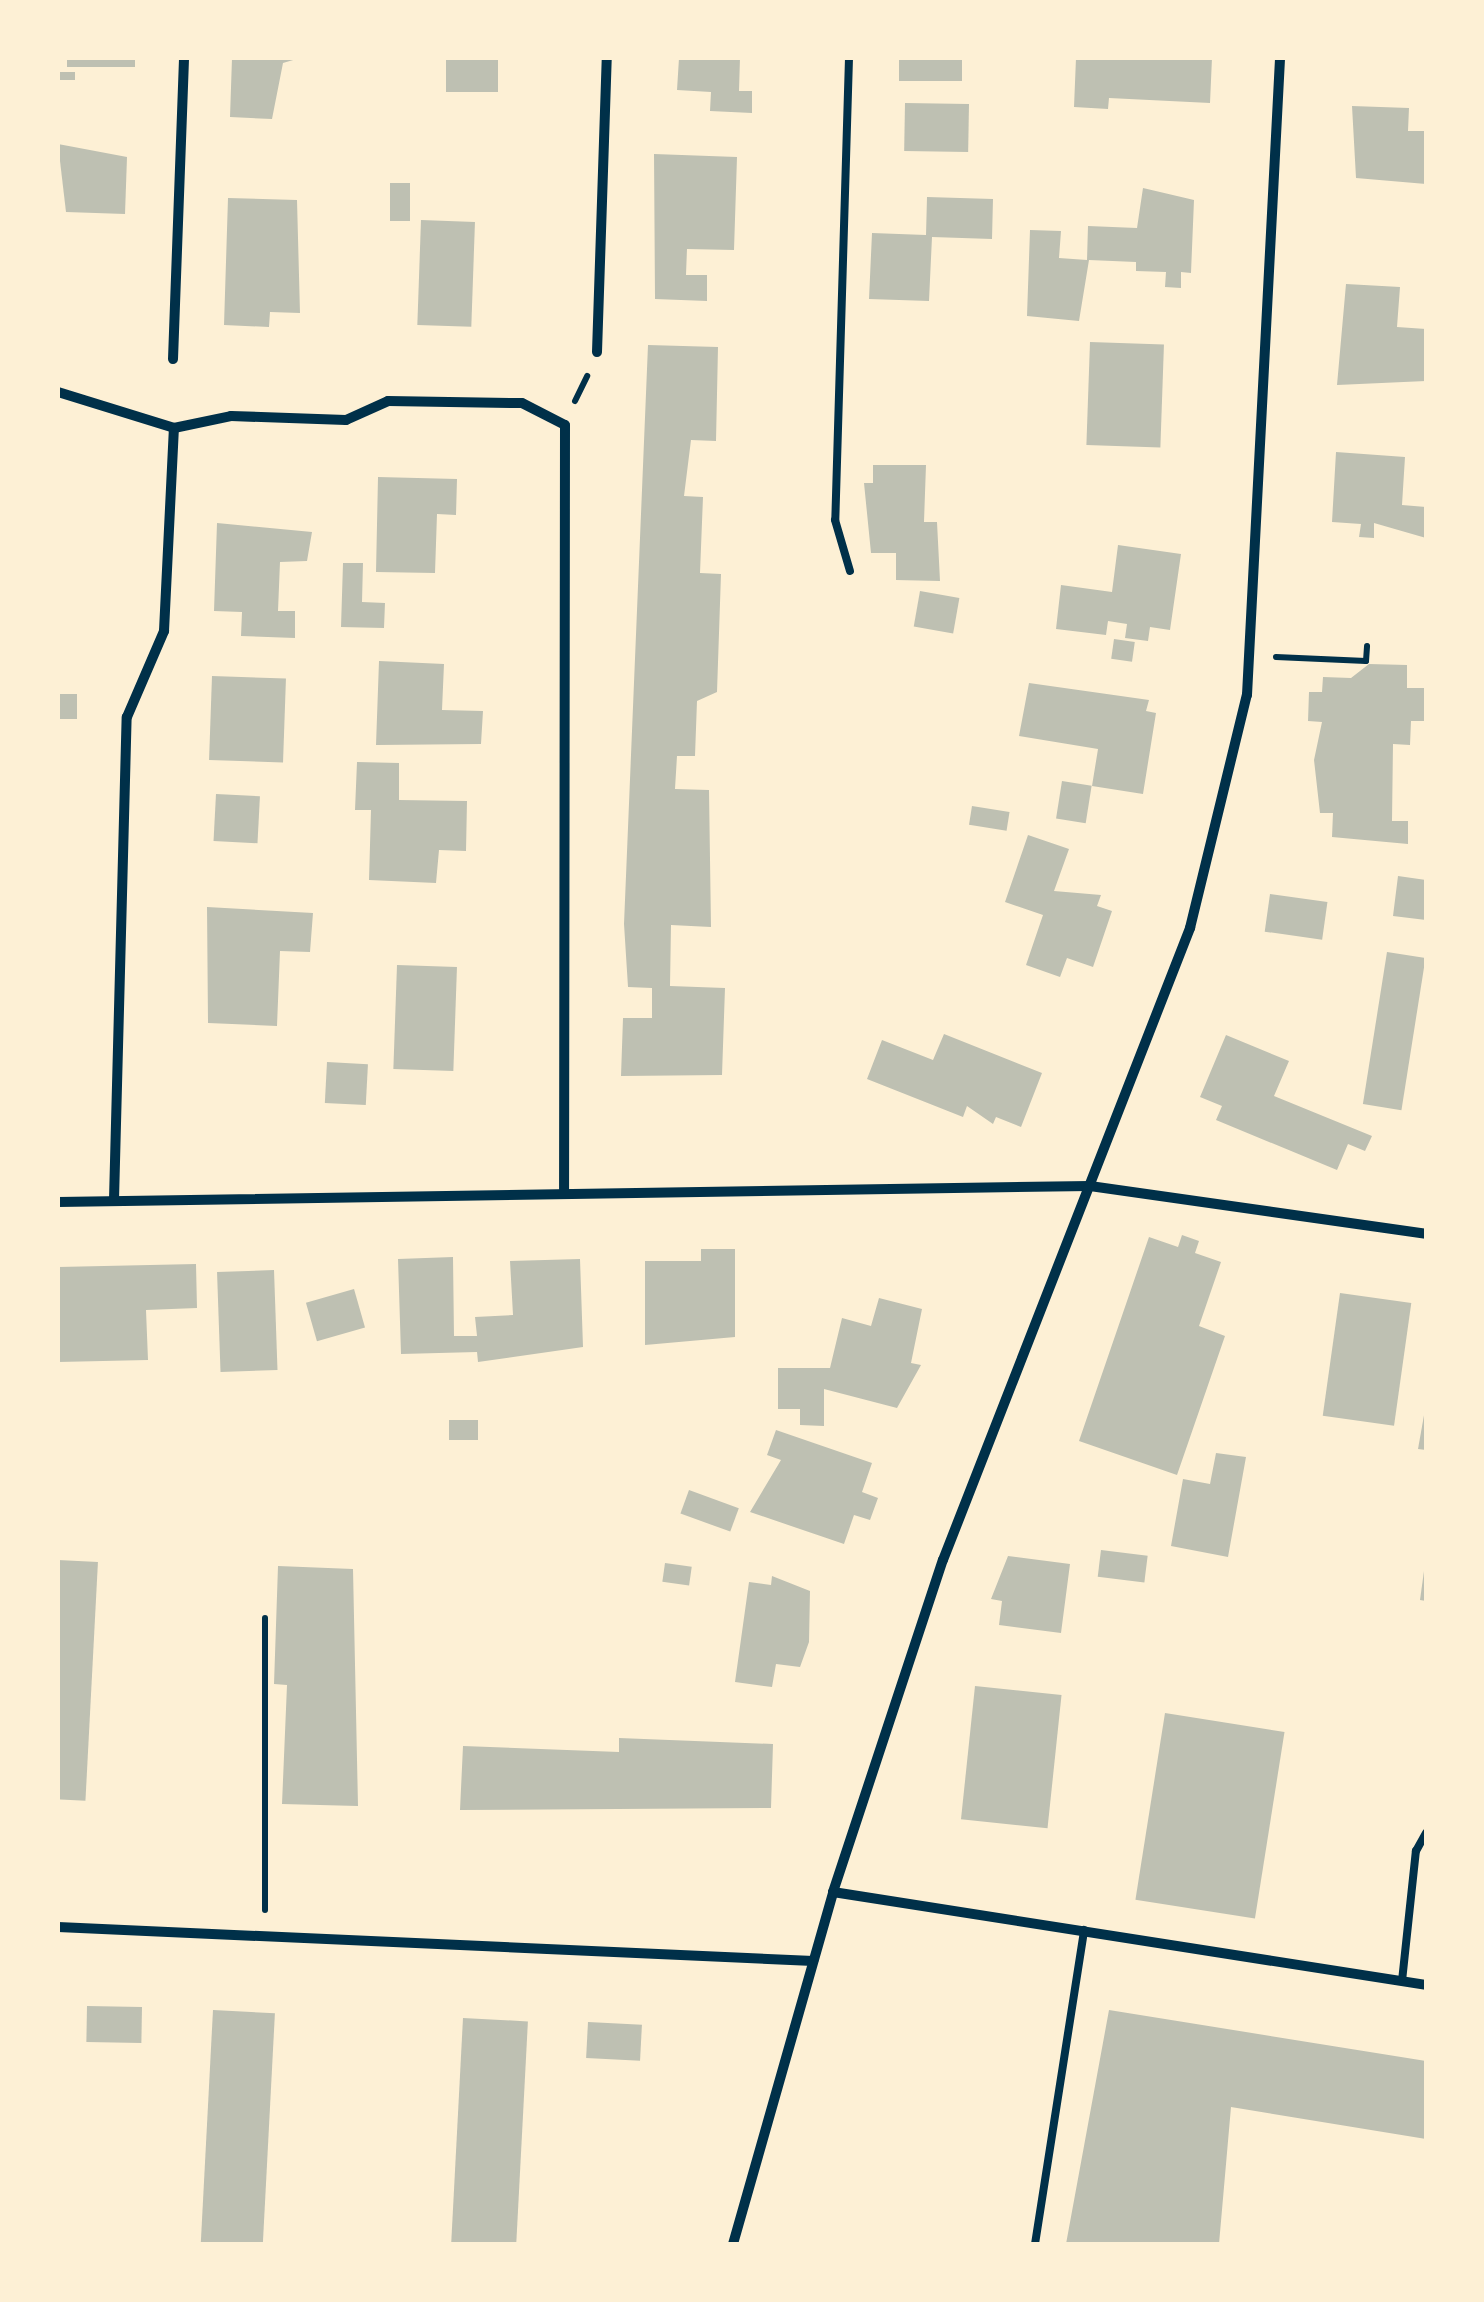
<!DOCTYPE html>
<style>
body{margin:0}
#map{position:relative;width:1484px;height:2302px;overflow:hidden;background:#fdf0d5;font-family:"Source Sans 3",sans-serif}
div>[style]{position:absolute}
[style*='--x']{left:calc(var(--x)*1px);top:calc(var(--y)*1px);width:calc(var(--w)*1px);rotate:calc(var(--a)*1deg)}
.building>*{inset:0;background:#bec0b2;transform-origin:0 0}
.path>*{height:6px;margin:-3px;padding:0 3px;transform-origin:3px;border-radius:3px;background:#003049}
.service>*{height:8px;margin:-4px;padding:0 4px;transform-origin:4px;border-radius:4px;background:#003049}
.minor>*{height:10px;margin:-5px;padding:0 5px;transform-origin:5px;border-radius:5px;background:#003049}
span{translate:-50% -50%;white-space:nowrap;text-align:center;line-height:1.15;-webkit-text-stroke:9px #fdf0d5;paint-order:stroke}
.frame{position:absolute;inset:0;border:60px solid #fdf0d5;pointer-events:none}
</style>
<div id="map">
<div class="building">
<div style="left:67px;top:58px;width:68px;height:9px"></div>
<div style="clip-path:polygon(232px 58px,300px 58px,283px 63px,272px 119px,230px 117px)"></div>
<div style="left:446px;top:58px;width:52px;height:34px"></div>
<div style="clip-path:polygon(679px 58px,740px 58px,739px 91px,752px 91px,752px 113px,710px 111px,711px 92px,677px 90px)"></div>
<div style="left:899px;top:58px;width:63px;height:23px"></div>
<div style="clip-path:polygon(1076px 58px,1212px 58px,1210px 103px,1109px 98px,1108px 109px,1074px 107px)"></div>
<div style="left:58px;top:72px;width:17px;height:8px"></div>
<div style="left:905px;top:103px;width:64px;height:48px;rotate:1deg"></div>
<div style="clip-path:polygon(1352px 106px,1409px 108px,1408px 131px,1426px 131px,1426px 184px,1356px 178px)"></div>
<div style="clip-path:polygon(58px 144px,127px 157px,125px 214px,66px 212px)"></div>
<div style="clip-path:polygon(654px 154px,737px 157px,734px 250px,687px 249px,686px 275px,707px 275px,707px 301px,655px 299px)"></div>
<div style="left:390px;top:183px;width:20px;height:38px"></div>
<div style="clip-path:polygon(1143px 188px,1194px 200px,1191px 273px,1181px 272px,1181px 288px,1165px 287px,1166px 272px,1136px 271px,1136px 262px,1089px 260px,1079px 321px,1027px 316px,1030px 230px,1061px 231px,1059px 258px,1087px 260px,1088px 226px,1137px 228px)"></div>
<div style="clip-path:polygon(927px 197px,993px 199px,992px 239px,932px 237px,929px 301px,869px 299px,872px 233px,926px 235px)"></div>
<div style="clip-path:polygon(228px 198px,297px 200px,300px 313px,270px 312px,269px 327px,224px 325px)"></div>
<div style="left:421px;top:220px;width:54px;height:105px;rotate:2deg"></div>
<div style="clip-path:polygon(1346px 284px,1400px 287px,1397px 327px,1426px 329px,1426px 381px,1337px 385px)"></div>
<div style="left:1090px;top:342px;width:74px;height:103px;rotate:2deg"></div>
<div style="clip-path:polygon(648px 345px,718px 347px,716px 441px,691px 440px,684px 496px,703px 497px,700px 573px,721px 574px,717px 692px,697px 701px,695px 756px,677px 756px,675px 789px,709px 790px,711px 927px,671px 925px,670px 986px,725px 988px,722px 1075px,621px 1076px,623px 1018px,652px 1018px,652px 988px,628px 987px,624px 924px)"></div>
<div style="clip-path:polygon(1336px 452px,1405px 457px,1402px 505px,1426px 507px,1426px 538px,1374px 523px,1374px 538px,1359px 537px,1361px 524px,1332px 522px)"></div>
<div style="clip-path:polygon(873px 465px,926px 465px,924px 522px,937px 522px,940px 581px,896px 580px,896px 553px,871px 553px,864px 483px,873px 483px)"></div>
<div style="clip-path:polygon(378px 477px,457px 479px,456px 515px,437px 514px,435px 573px,376px 572px)"></div>
<div style="clip-path:polygon(217px 523px,312px 532px,307px 561px,280px 562px,278px 611px,295px 611px,295px 638px,241px 636px,242px 612px,214px 611px)"></div>
<div style="clip-path:polygon(1118px 545px,1181px 554px,1170px 630px,1150px 627px,1148px 641px,1125px 638px,1127px 624px,1108px 621px,1106px 635px,1056px 629px,1061px 585px,1112px 592px)"></div>
<div style="clip-path:polygon(343px 563px,363px 563px,362px 602px,385px 603px,384px 628px,341px 627px)"></div>
<div style="left:920px;top:591px;width:40px;height:36px;rotate:10deg"></div>
<div style="left:1114px;top:639px;width:21px;height:20px;rotate:8deg"></div>
<div style="clip-path:polygon(379px 661px,444px 664px,442px 710px,483px 711px,481px 744px,376px 745px)"></div>
<div style="clip-path:polygon(1369px 664px,1407px 665px,1407px 688px,1426px 688px,1426px 721px,1411px 721px,1410px 745px,1393px 744px,1392px 821px,1408px 821px,1408px 844px,1332px 837px,1333px 813px,1320px 813px,1314px 760px,1322px 722px,1308px 721px,1309px 692px,1322px 692px,1323px 677px,1351px 678px)"></div>
<div style="left:212px;top:676px;width:74px;height:84px;rotate:2deg"></div>
<div style="clip-path:polygon(1029px 683px,1149px 700px,1146px 711px,1156px 713px,1143px 794px,1092px 786px,1098px 749px,1019px 736px)"></div>
<div style="left:58px;top:694px;width:19px;height:25px"></div>
<div style="clip-path:polygon(357px 762px,399px 763px,399px 800px,467px 801px,466px 851px,439px 850px,436px 883px,369px 880px,371px 810px,355px 810px)"></div>
<div style="left:1062px;top:781px;width:30px;height:38px;rotate:9deg"></div>
<div style="left:216px;top:794px;width:44px;height:47px;rotate:3deg"></div>
<div style="left:972px;top:806px;width:38px;height:19px;rotate:9deg"></div>
<div style="clip-path:polygon(1028px 835px,1069px 849px,1054px 891px,1101px 895px,1097px 906px,1112px 911px,1093px 967px,1067px 958px,1060px 977px,1026px 965px,1043px 915px,1005px 902px)"></div>
<div style="clip-path:polygon(1398px 876px,1426px 880px,1426px 920px,1393px 916px)"></div>
<div style="left:1270px;top:894px;width:58px;height:38px;rotate:8deg"></div>
<div style="clip-path:polygon(207px 907px,313px 913px,310px 952px,280px 951px,277px 1026px,208px 1023px)"></div>
<div style="left:1387px;top:952px;width:39px;height:154px;rotate:9deg"></div>
<div style="left:397px;top:965px;width:60px;height:104px;rotate:2deg"></div>
<div style="clip-path:polygon(944px 1034px,1042px 1073px,1021px 1127px,996px 1117px,993px 1124px,967px 1106px,963px 1117px,867px 1079px,882px 1040px,933px 1060px)"></div>
<div style="clip-path:polygon(1226px 1035px,1289px 1061px,1274px 1096px,1372px 1136px,1365px 1151px,1348px 1144px,1337px 1170px,1216px 1120px,1222px 1106px,1200px 1097px)"></div>
<div style="left:327px;top:1062px;width:41px;height:41px;rotate:3deg"></div>
<div style="clip-path:polygon(1182px 1235px,1199px 1241px,1195px 1253px,1221px 1262px,1199px 1326px,1225px 1336px,1177px 1475px,1079px 1441px,1149px 1237px,1178px 1247px)"></div>
<div style="clip-path:polygon(701px 1249px,735px 1249px,735px 1337px,645px 1345px,645px 1261px,701px 1261px)"></div>
<div style="clip-path:polygon(453px 1257px,454px 1336px,477px 1336px,475px 1317px,513px 1315px,510px 1261px,580px 1259px,583px 1347px,478px 1362px,477px 1352px,401px 1354px,398px 1259px)"></div>
<div style="clip-path:polygon(196px 1264px,197px 1308px,146px 1310px,148px 1360px,58px 1362px,58px 1267px)"></div>
<div style="left:274px;top:1270px;width:100px;height:57px;rotate:88deg"></div>
<div style="left:354px;top:1289px;width:40px;height:50px;rotate:74deg"></div>
<div style="left:1340px;top:1293px;width:72px;height:124px;rotate:8deg"></div>
<div style="clip-path:polygon(879px 1298px,922px 1309px,911px 1363px,921px 1365px,897px 1408px,824px 1389px,824px 1426px,800px 1425px,800px 1409px,778px 1409px,778px 1368px,830px 1368px,842px 1318px,871px 1326px)"></div>
<div style="clip-path:polygon(1426px 1404px,1426px 1450px,1418px 1449px)"></div>
<div style="left:449px;top:1420px;width:29px;height:20px"></div>
<div style="clip-path:polygon(776px 1430px,872px 1463px,862px 1492px,878px 1498px,870px 1520px,854px 1515px,844px 1544px,750px 1512px,781px 1460px,767px 1455px)"></div>
<div style="clip-path:polygon(1216px 1453px,1246px 1457px,1228px 1557px,1171px 1546px,1183px 1479px,1210px 1484px)"></div>
<div style="left:689px;top:1490px;width:53px;height:25px;rotate:20deg"></div>
<div style="left:1101px;top:1550px;width:47px;height:27px;rotate:7deg"></div>
<div style="clip-path:polygon(1008px 1556px,1070px 1564px,1061px 1633px,999px 1625px,1002px 1601px,991px 1599px)"></div>
<div style="left:58px;top:1560px;width:40px;height:239px;rotate:3deg"></div>
<div style="left:665px;top:1563px;width:27px;height:19px;rotate:8deg"></div>
<div style="clip-path:polygon(278px 1566px,353px 1569px,358px 1806px,282px 1804px,287px 1685px,274px 1684px)"></div>
<div style="clip-path:polygon(1424px 1571px,1426px 1571px,1426px 1601px,1420px 1600px)"></div>
<div style="clip-path:polygon(772px 1576px,810px 1591px,809px 1642px,800px 1667px,776px 1664px,772px 1687px,735px 1682px,749px 1582px,771px 1585px)"></div>
<div style="left:975px;top:1686px;width:87px;height:134px;rotate:6deg"></div>
<div style="left:1165px;top:1713px;width:121px;height:189px;rotate:9deg"></div>
<div style="clip-path:polygon(619px 1738px,773px 1744px,771px 1808px,460px 1810px,463px 1746px,619px 1752px)"></div>
<div style="left:87px;top:2006px;width:55px;height:36px;rotate:1deg"></div>
<div style="left:213px;top:2010px;width:62px;height:234px;rotate:3deg"></div>
<div style="clip-path:polygon(1109px 2010px,1426px 2061px,1426px 2139px,1231px 2107px,1219px 2244px,1066px 2244px)"></div>
<div style="left:463px;top:2018px;width:65px;height:226px;rotate:3deg"></div>
<div style="left:588px;top:2022px;width:54px;height:36px;rotate:3deg"></div>
</div>
<div class="path">
<div style="--x:575;--y:401;--w:28;--a:-64"></div>
<div style="--x:1276;--y:657;--w:90;--a:2.5"></div>
<div style="--x:1366;--y:661;--w:15;--a:-86"></div>
<div style="--x:265;--y:1618;--w:292;--a:90"></div>
</div>
<div class="service">
<div style="--x:849;--y:58;--w:462;--a:91.7"></div>
<div style="--x:835;--y:520;--w:53;--a:73.6"></div>
<div style="--x:1402;--y:1981;--w:131;--a:-83.9"></div>
<div style="--x:1416;--y:1851;--w:21;--a:-61"></div>
<div style="--x:1035;--y:2244;--w:318;--a:-81.1"></div>
</div>
<div class="minor">
<div style="--x:597;--y:352;--w:294;--a:-88.1"></div>
<div style="--x:173;--y:359;--w:301;--a:-87.9"></div>
<div style="--x:58;--y:392;--w:121;--a:17.2"></div>
<div style="--x:174;--y:428;--w:58;--a:-11.9"></div>
<div style="--x:231;--y:416;--w:115;--a:2"></div>
<div style="--x:346;--y:420;--w:46;--a:-24.3"></div>
<div style="--x:388;--y:401;--w:134;--a:0.9"></div>
<div style="--x:522;--y:403;--w:48;--a:27.1"></div>
<div style="--x:565;--y:425;--w:764;--a:90.07"></div>
<div style="--x:114;--y:1200;--w:483;--a:-88.5"></div>
<div style="--x:127;--y:717;--w:94;--a:-66.7"></div>
<div style="--x:164;--y:631;--w:203;--a:-87.2"></div>
<div style="--x:58;--y:1202;--w:1032;--a:-0.89"></div>
<div style="--x:1090;--y:1186;--w:339;--a:8.1"></div>
<div style="--x:833;--y:1892;--w:600;--a:8.91"></div>
<div style="--x:58;--y:1927;--w:756;--a:2.58"></div>
<div style="--x:733;--y:2244;--w:366;--a:-74.1"></div>
<div style="--x:833;--y:1892;--w:350;--a:-71.7"></div>
<div style="--x:943;--y:1560;--w:679;--a:-68.65"></div>
<div style="--x:1190;--y:928;--w:240;--a:-76.3"></div>
<div style="--x:1247;--y:695;--w:638;--a:-87.03"></div>
</div>
<div class="frame"></div>
</div>
